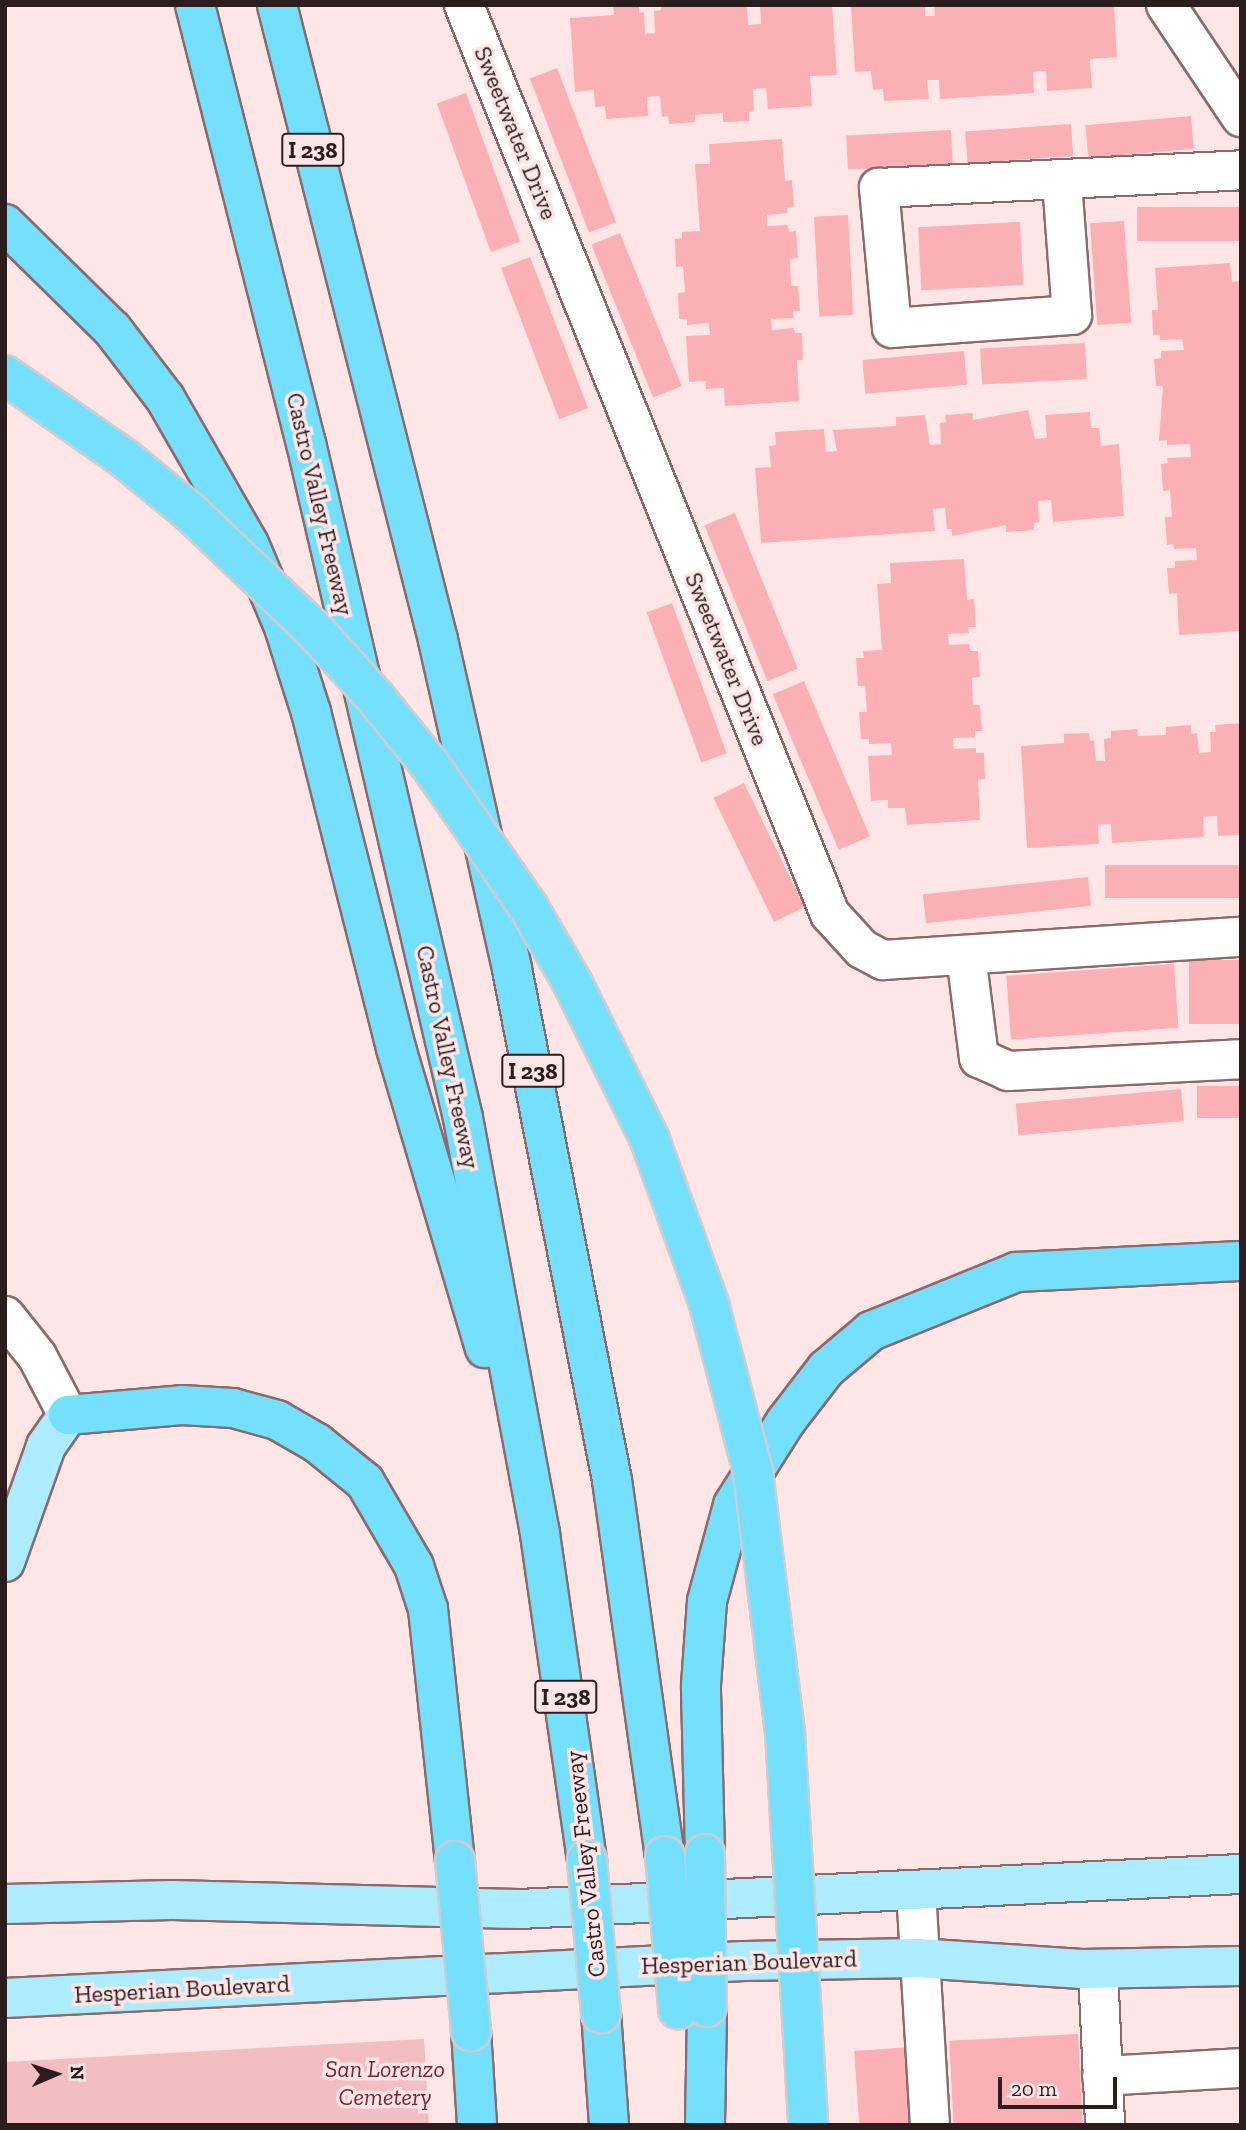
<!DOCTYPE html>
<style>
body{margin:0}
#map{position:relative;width:1246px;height:2130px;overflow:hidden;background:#fee6e7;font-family:"Zilla Slab",serif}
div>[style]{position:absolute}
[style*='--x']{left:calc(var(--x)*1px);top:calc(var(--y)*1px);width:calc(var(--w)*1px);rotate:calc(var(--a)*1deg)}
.green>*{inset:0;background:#f3bec1}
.building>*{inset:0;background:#fbb0b5;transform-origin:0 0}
.roads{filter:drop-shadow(2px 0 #8c696b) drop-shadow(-2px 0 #8c696b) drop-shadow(0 2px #8c696b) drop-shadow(0 -2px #8c696b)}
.minor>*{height:38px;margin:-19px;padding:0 19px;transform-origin:19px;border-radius:19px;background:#fff}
.major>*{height:38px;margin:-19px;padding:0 19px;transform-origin:19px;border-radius:19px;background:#acecfe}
.highway>*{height:38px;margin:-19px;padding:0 19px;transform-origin:19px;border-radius:19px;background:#74e0fe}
.bridges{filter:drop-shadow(2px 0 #d0cdce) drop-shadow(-2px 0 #d0cdce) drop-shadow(0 2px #d0cdce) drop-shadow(0 -2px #d0cdce)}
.highway-bridge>*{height:38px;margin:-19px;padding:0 19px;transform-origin:19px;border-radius:19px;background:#74e0fe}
span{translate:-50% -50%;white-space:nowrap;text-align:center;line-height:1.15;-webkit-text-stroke:7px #fee6e7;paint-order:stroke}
.shield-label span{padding:2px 5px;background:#fee6e7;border:2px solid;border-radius:5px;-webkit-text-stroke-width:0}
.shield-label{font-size:23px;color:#2b1d1e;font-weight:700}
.street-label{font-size:24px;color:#2b1d1e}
.park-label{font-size:24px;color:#7a2432;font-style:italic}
.frame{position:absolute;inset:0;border:7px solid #2b1d1e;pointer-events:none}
.north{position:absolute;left:21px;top:2039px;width:70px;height:70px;-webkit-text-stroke:5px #fee6e7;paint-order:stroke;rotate:87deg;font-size:19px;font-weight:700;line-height:28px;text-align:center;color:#2b1d1e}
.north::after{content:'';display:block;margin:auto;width:24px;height:32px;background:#2b1d1e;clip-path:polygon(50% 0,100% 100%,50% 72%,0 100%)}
.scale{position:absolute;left:998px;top:2077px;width:119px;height:32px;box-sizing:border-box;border:4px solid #2b1d1e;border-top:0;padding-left:9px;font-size:21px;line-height:24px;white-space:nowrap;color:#2b1d1e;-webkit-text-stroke:5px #fee6e7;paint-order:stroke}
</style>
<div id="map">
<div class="green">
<div style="clip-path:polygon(424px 2039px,429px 2125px,5px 2125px,5px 2062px)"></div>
</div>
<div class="building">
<div style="clip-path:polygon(639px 5px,639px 13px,644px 12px,645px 34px,655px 33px,654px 11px,661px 10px,661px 5px,747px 5px,748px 25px,761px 24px,760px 5px,832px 5px,837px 75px,810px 76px,812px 106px,768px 109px,766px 88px,753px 89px,754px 111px,749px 112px,749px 121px,723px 122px,723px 113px,695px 115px,695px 122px,669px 124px,668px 116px,662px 117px,660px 96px,647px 97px,648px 116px,606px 119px,605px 106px,595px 107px,594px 90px,575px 92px,570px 18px,614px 15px,613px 7px)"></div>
<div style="clip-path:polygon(851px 5px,925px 5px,925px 16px,935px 16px,934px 5px,1114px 5px,1117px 57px,1090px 59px,1092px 88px,1047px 91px,1046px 71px,1033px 72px,1034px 93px,940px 99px,939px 80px,927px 80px,929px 99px,884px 101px,883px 89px,873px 90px,871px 71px,855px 72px)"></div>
<div style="left:557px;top:68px;width:165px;height:29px;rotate:69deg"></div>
<div style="left:466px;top:93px;width:158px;height:31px;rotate:70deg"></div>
<div style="left:1191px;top:116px;width:33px;height:106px;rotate:85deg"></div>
<div style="left:1071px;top:124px;width:32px;height:106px;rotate:86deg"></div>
<div style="left:951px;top:130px;width:34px;height:105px;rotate:87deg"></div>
<div style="clip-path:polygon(782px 139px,785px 181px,792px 180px,794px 207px,787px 208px,787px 213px,767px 215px,767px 226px,788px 225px,789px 232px,796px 231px,798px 258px,790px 259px,791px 286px,798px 286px,800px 311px,793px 311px,794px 318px,771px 319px,772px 330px,794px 328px,795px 333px,802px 333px,803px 360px,797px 360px,799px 401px,725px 406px,724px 388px,706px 389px,706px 381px,689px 382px,686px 336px,710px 335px,709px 323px,687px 325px,687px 319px,679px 319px,678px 293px,685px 292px,683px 266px,676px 267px,675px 239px,682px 238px,682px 232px,700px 231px,695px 164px,710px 164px,709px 144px)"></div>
<div style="left:1241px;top:207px;width:34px;height:104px;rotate:90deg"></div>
<div style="left:848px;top:215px;width:100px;height:34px;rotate:87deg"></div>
<div style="left:1124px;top:221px;width:102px;height:34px;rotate:86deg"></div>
<div style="left:1020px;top:222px;width:63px;height:102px;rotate:87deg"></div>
<div style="left:620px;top:233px;width:165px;height:31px;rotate:68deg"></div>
<div style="left:530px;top:257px;width:162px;height:31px;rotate:69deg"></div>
<div style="clip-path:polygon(1230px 263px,1232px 282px,1241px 281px,1241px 631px,1179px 635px,1177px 593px,1169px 594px,1167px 568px,1175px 568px,1175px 561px,1197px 560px,1196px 548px,1174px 549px,1173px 544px,1167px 545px,1165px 517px,1172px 517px,1170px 490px,1163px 491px,1161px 464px,1168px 463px,1167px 458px,1191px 457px,1190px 444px,1167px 445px,1167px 440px,1159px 441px,1163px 386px,1156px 386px,1154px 359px,1161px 358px,1161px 351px,1184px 350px,1182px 339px,1160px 340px,1160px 335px,1153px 335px,1152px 310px,1158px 310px,1155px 268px)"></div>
<div style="left:1085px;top:343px;width:36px;height:105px;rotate:87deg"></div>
<div style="left:964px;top:351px;width:34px;height:102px;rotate:85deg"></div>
<div style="clip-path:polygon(1028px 410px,1035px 439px,1047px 438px,1045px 415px,1090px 412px,1091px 428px,1099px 428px,1101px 446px,1119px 444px,1124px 516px,1053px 522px,1051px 500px,1038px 501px,1039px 522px,1034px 523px,1034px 530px,1006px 532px,1006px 525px,952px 536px,952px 529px,947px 529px,945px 508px,933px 509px,935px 531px,761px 543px,755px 468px,771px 467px,769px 446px,776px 445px,775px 432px,824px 429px,826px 452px,837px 451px,833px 430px,896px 426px,896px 417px,925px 415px,930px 445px,941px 444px,940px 423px,946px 422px,945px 415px,973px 413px,973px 420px)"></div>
<div style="left:735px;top:513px;width:168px;height:33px;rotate:68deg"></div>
<div style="clip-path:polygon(964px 559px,967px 600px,974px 599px,976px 627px,968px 627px,969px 633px,948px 634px,949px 645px,969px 644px,970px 651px,978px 651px,980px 677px,972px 678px,973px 705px,980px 705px,982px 731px,975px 731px,975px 737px,953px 738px,954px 749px,976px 748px,976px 753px,984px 753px,985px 779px,978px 780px,980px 820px,907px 825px,905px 808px,888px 808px,888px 800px,871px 801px,868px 756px,892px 755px,891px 743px,869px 744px,869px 739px,861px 739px,859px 712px,867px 712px,865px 686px,858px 686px,856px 658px,864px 658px,863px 651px,882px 650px,877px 584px,891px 583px,890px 563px)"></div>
<div style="left:672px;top:603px;width:160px;height:27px;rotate:70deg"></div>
<div style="left:804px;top:681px;width:169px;height:34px;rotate:67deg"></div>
<div style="clip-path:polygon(1241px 723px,1241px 835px,1218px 836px,1217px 816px,1203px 817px,1204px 837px,1112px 843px,1111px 824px,1098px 825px,1099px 844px,1027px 848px,1021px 746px,1064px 743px,1064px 734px,1089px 733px,1090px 741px,1094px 740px,1096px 761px,1105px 761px,1104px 739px,1111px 738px,1111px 731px,1137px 729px,1138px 736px,1166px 735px,1166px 727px,1191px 725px,1191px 734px,1197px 733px,1199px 753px,1211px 752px,1210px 732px,1216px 732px,1215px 725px)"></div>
<div style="left:744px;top:783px;width:138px;height:34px;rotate:64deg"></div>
<div style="left:1241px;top:865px;width:33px;height:136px;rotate:90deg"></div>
<div style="left:1088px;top:877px;width:29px;height:166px;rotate:84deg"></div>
<div style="left:1241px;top:960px;width:64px;height:52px;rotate:90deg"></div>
<div style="left:1174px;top:964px;width:64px;height:168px;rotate:86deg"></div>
<div style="left:1241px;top:1086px;width:32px;height:44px;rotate:90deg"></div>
<div style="left:1181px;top:1089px;width:32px;height:166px;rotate:85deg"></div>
<div style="left:1078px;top:2034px;width:91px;height:129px;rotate:87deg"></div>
<div style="left:911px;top:2047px;width:78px;height:57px;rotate:86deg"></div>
</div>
<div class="roads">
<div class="minor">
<div style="--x:464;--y:5;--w:980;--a:68.07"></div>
<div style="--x:830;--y:914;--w:47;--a:47.6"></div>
<div style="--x:862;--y:949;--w:24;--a:28"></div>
<div style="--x:883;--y:960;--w:359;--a:-3.7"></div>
<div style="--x:1166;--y:5;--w:135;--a:56.2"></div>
<div style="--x:1062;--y:182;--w:133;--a:85.7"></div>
<div style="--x:1072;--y:315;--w:180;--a:175.9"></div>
<div style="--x:892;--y:328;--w:141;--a:-95.3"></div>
<div style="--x:879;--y:188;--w:362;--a:-2.8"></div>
<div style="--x:966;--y:955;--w:104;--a:82.8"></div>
<div style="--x:979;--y:1058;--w:32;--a:24"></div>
<div style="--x:1008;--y:1071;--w:233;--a:-2.9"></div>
<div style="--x:5;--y:1316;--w:51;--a:51.3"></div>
<div style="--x:37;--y:1356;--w:67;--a:62.3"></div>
<div style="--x:916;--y:1890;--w:235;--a:86.6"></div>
<div style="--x:1098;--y:1969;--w:156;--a:87.4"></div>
<div style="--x:1102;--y:2076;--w:139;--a:-3.3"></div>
</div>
<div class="major">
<div style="--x:5;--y:1562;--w:123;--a:-70.5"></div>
<div style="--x:46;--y:1446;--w:38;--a:-55"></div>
<div style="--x:5;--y:1904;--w:167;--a:-1.4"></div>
<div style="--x:172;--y:1900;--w:347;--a:1.5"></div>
<div style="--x:519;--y:1909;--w:723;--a:-2.78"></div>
<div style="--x:5;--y:1998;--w:740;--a:-2.87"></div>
<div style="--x:744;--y:1961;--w:173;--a:-1"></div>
<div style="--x:917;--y:1958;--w:165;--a:3.8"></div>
<div style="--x:1082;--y:1969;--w:159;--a:-1.1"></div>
</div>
<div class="highway">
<div style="--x:195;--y:5;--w:452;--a:75.8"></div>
<div style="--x:306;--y:443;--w:693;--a:76.91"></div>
<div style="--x:463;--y:1118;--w:423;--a:79.5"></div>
<div style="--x:540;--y:1534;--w:329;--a:81.8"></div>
<div style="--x:277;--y:5;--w:655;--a:75.77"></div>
<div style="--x:438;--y:640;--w:337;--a:77.3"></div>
<div style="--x:512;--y:969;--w:521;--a:78.93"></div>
<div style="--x:612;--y:1480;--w:380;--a:82"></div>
<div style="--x:5;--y:224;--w:150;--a:44.5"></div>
<div style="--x:112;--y:329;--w:87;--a:52.5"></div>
<div style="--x:165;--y:398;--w:168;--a:60.1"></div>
<div style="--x:249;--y:544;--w:90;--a:67.1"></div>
<div style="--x:284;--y:627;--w:89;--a:72.4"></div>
<div style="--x:311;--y:712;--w:347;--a:75.8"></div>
<div style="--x:396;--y:1048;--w:313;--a:73.5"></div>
<div style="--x:68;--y:1415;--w:114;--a:-5"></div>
<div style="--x:182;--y:1405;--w:51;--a:3.4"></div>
<div style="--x:233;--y:1408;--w:46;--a:15.3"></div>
<div style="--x:277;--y:1420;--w:46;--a:29.9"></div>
<div style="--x:317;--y:1443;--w:62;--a:39.1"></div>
<div style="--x:365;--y:1482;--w:97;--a:59.7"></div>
<div style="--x:414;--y:1566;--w:45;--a:72"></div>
<div style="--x:428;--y:1609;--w:253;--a:83.9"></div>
<div style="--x:705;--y:1854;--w:169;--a:-91.4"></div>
<div style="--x:701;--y:1685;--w:84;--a:-85.9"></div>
<div style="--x:707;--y:1601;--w:99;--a:-74.8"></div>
<div style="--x:733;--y:1505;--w:99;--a:-57.8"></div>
<div style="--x:786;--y:1421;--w:66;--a:-52.4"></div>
<div style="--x:826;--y:1369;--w:59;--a:-40.2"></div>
<div style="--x:871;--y:1331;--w:157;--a:-22.1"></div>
<div style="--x:1016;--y:1272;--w:225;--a:-2.8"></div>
<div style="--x:601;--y:2013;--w:112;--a:85.9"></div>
<div style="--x:471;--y:2031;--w:94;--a:86.3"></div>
<div style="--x:705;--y:2125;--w:118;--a:-89"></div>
</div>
</div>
<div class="bridges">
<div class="highway-bridge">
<div style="--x:5;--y:375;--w:145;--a:34.9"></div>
<div style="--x:124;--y:458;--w:85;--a:39.3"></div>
<div style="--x:190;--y:512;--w:174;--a:43.6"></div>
<div style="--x:316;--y:632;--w:88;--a:47.8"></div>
<div style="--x:375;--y:697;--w:87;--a:51"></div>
<div style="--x:430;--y:765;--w:174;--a:55.3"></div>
<div style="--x:529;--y:908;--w:88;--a:59.9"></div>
<div style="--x:573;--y:984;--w:174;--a:63.7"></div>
<div style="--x:650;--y:1140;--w:174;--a:70.2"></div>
<div style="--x:709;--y:1304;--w:174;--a:75.3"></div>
<div style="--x:753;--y:1472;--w:263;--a:83"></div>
<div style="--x:785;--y:1733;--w:393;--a:86.6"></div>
<div style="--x:705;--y:1854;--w:153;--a:89.3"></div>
<div style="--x:665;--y:1856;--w:154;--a:85.1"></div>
<div style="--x:587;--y:1860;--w:154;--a:84.8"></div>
<div style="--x:455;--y:1861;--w:171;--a:84.6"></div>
</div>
</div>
<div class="shield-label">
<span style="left:313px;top:150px">I 238</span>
<span style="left:533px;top:1071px">I 238</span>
<span style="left:566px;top:1697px">I 238</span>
</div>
<div class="street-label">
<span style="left:516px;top:133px;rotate:68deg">Sweetwater Drive</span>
<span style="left:320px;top:504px;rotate:77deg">Castro Valley Freeway</span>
<span style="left:727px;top:659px;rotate:68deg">Sweetwater Drive</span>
<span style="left:448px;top:1057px;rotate:78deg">Castro Valley Freeway</span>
<span style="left:585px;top:1864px;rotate:-96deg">Castro Valley Freeway</span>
<span style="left:749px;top:1962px;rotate:-2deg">Hesperian Boulevard</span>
<span style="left:182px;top:1989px;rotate:-3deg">Hesperian Boulevard</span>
</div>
<div class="park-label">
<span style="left:385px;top:2083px">San Lorenzo<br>Cemetery</span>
</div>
<div class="frame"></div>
<div class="north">N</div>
<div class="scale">20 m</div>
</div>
